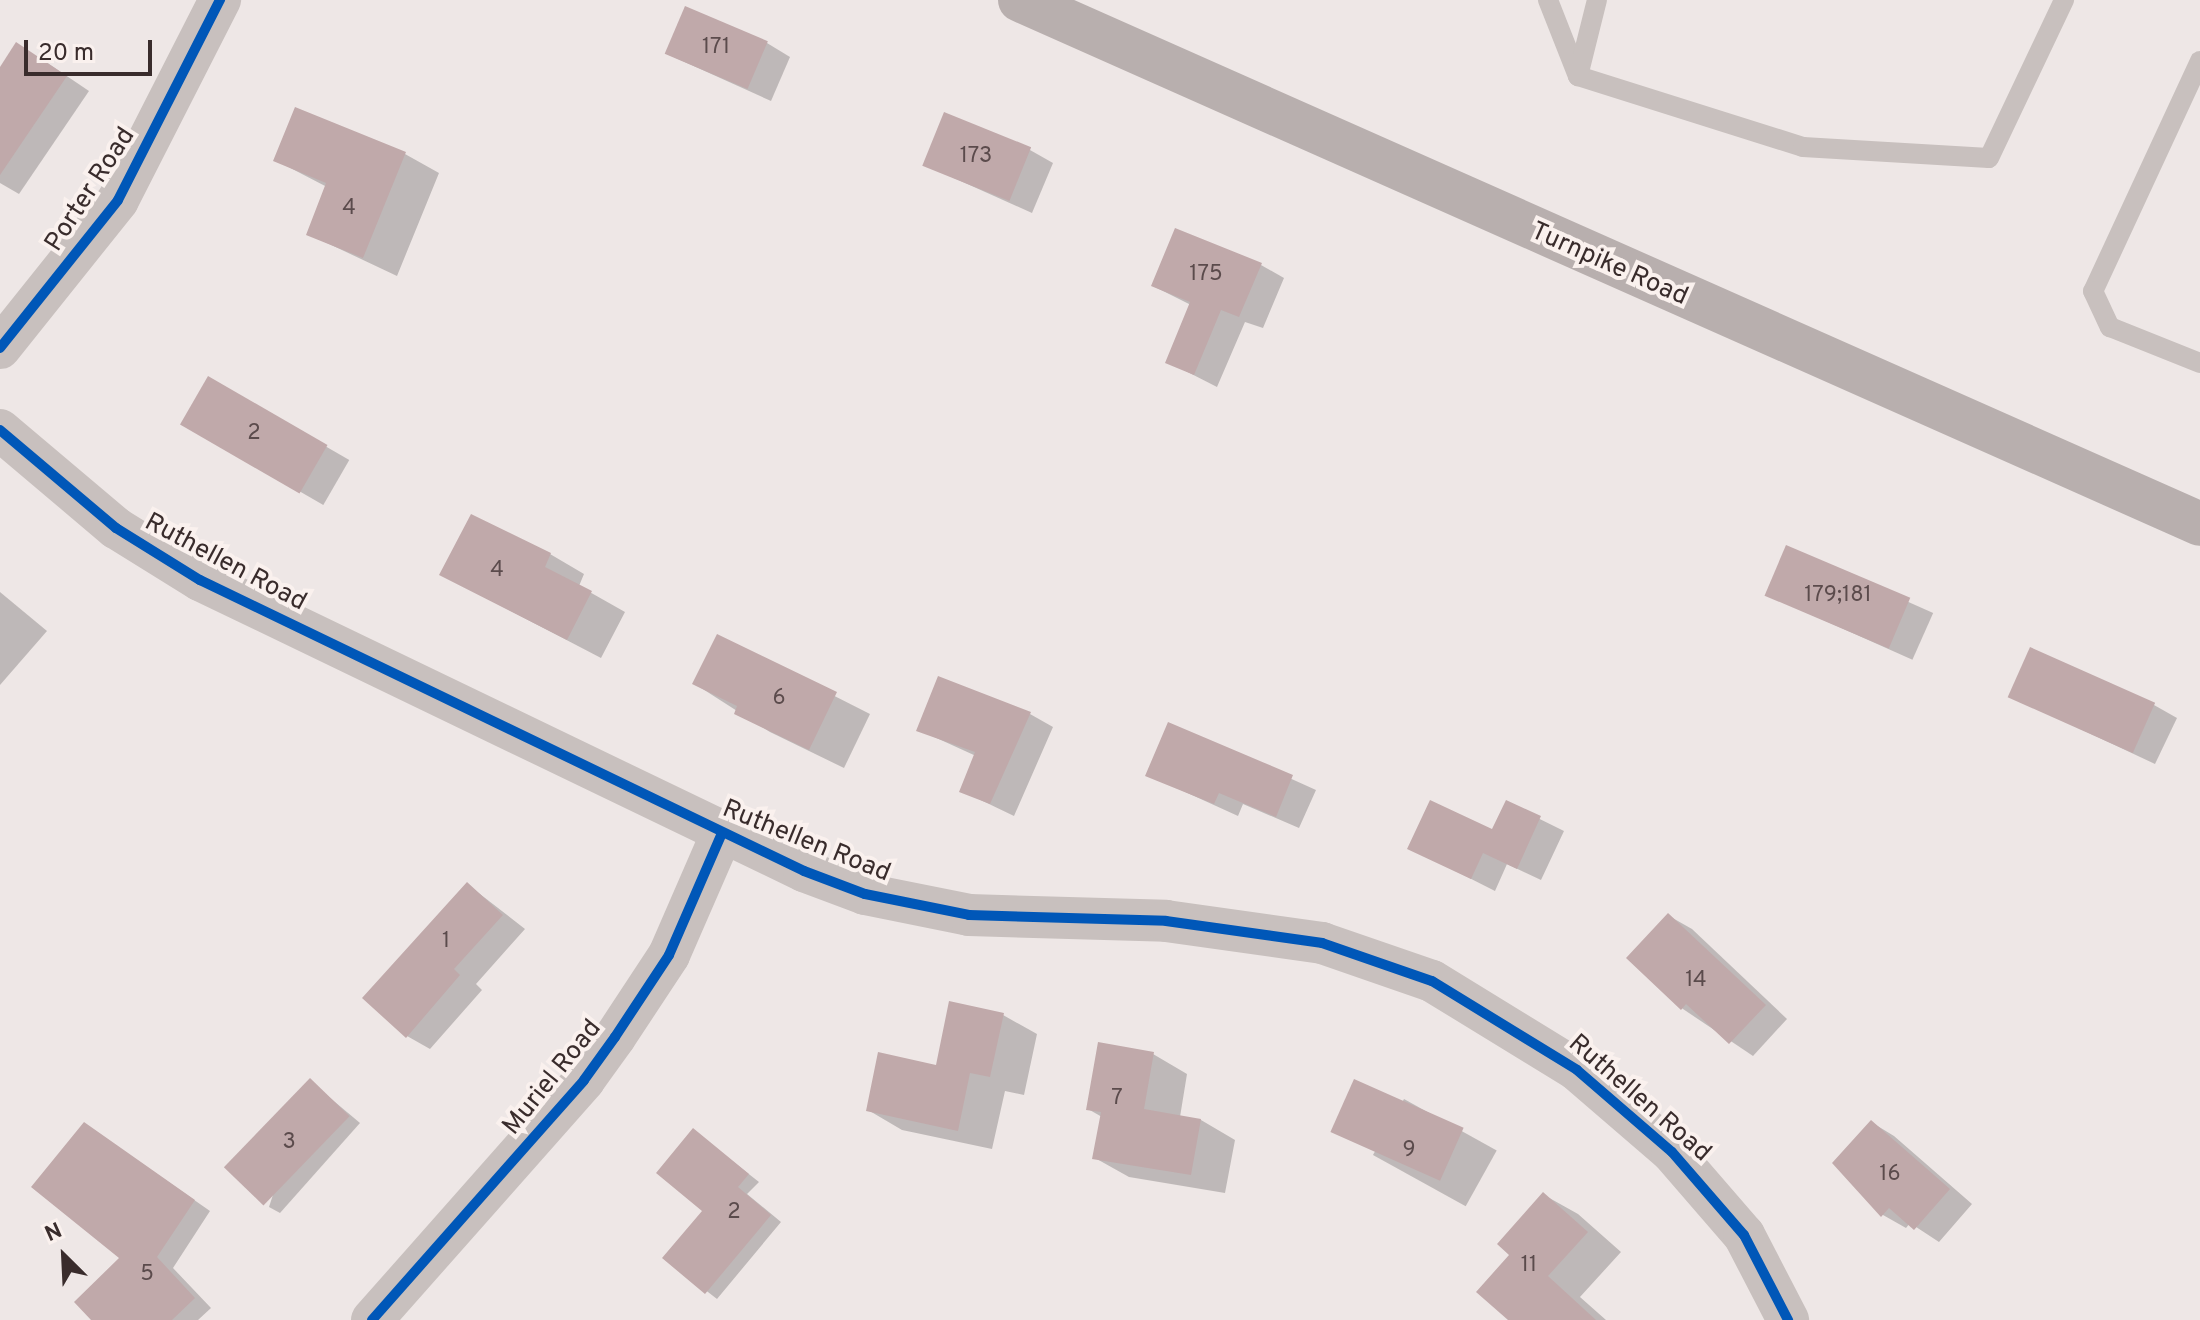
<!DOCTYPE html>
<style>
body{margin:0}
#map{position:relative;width:2200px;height:1320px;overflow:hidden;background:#eee7e6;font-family:Overpass,sans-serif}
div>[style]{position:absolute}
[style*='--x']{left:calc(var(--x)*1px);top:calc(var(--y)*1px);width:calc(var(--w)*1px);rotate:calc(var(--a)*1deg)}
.shadow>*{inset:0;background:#0003;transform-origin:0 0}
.building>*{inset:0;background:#c0a9aa;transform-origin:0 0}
.service>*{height:20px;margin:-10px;padding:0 10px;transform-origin:10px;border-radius:10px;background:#c8c0be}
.minor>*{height:42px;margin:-21px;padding:0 21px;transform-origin:21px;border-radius:21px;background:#c8c0be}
.secondary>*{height:44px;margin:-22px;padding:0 22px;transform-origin:22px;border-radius:22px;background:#b8afae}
.cycleway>*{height:10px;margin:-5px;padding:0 5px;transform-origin:5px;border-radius:5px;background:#0057b8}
span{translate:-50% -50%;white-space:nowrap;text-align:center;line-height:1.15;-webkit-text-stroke:8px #faf1ee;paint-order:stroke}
.number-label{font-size:22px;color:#5b4b4c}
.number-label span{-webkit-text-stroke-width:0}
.street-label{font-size:26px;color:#392c2c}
.north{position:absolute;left:24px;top:1216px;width:80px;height:80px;-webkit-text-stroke:6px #faf1ee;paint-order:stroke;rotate:336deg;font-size:22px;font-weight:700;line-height:32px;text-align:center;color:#392c2c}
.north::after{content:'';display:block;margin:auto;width:28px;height:36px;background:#392c2c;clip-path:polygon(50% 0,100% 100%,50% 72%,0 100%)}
.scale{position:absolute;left:24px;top:40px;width:128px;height:36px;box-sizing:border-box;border:4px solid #392c2c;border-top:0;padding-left:10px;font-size:24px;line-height:28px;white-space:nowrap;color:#392c2c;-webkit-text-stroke:6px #faf1ee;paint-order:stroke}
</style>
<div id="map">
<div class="shadow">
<div style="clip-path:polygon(767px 43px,790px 57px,771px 101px,667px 54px)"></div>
<div style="clip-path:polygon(40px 58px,89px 91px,19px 194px,0 183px,0 70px)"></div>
<div style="clip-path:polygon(1030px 150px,1053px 163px,1032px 213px,925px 165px)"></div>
<div style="clip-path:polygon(405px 154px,439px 173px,397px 276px,308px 234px,327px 187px,275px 160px)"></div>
<div style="clip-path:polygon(1261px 265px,1284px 278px,1263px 328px,1245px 322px,1217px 387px,1168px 362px,1191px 305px,1153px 286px)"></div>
<div style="left:209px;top:379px;width:162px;height:52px;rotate:30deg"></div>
<div style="left:1787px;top:548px;width:160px;height:51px;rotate:24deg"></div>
<div style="clip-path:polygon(550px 554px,584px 574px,579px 586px,625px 612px,601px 658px,442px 575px)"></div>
<div style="clip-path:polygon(0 592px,47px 631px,0 685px)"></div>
<div style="clip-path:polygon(718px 637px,870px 714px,844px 768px,770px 732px,695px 684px)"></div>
<div style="clip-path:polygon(2010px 696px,2154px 705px,2177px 718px,2155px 764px)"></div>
<div style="clip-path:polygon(1030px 714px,1053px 727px,1014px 816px,962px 791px,976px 756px,919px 730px)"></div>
<div style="clip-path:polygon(1170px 724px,1316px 790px,1299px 828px,1243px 804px,1238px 816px,1148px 775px)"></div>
<div style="clip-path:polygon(1507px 803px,1564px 831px,1541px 880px,1507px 864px,1495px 891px,1410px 848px,1493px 832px)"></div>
<div style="clip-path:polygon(467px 884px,525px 929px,476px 984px,482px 990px,430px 1049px,407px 1036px)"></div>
<div style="clip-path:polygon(1669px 916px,1692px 929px,1787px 1019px,1753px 1056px,1683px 1009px,1629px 958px)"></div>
<div style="clip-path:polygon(1003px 1015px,1037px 1034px,1024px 1095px,1005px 1091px,992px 1149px,902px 1130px,868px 1110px,938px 1067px)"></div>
<div style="clip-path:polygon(1153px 1054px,1187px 1074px,1180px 1117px,1201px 1120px,1235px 1140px,1225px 1193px,1129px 1177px,1095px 1158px,1102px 1117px,1088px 1109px)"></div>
<div style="clip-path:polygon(310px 1081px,360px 1123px,280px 1213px,269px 1207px)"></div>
<div style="left:1404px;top:1099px;width:106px;height:64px;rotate:29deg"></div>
<div style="clip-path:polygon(1871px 1122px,1894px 1136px,1972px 1204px,1939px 1242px,1910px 1223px,1906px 1228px,1883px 1215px)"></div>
<div style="clip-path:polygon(85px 1124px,210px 1211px,173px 1268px,211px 1308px,198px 1320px,94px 1320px,122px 1258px)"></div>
<div style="clip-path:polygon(694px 1131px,759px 1182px,747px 1194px,781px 1222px,717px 1299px,664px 1258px,704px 1210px)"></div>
<div style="clip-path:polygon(1544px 1195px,1578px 1214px,1621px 1252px,1580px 1297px,1606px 1320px,1511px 1320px,1512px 1255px)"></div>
</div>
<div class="building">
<div style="left:685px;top:6px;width:90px;height:52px;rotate:23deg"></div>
<div style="clip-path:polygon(16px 42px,67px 76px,0 175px,0 67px)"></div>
<div style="clip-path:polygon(295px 107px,406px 152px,363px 258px,306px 235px,326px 183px,273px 161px)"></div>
<div style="left:944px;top:112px;width:94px;height:58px;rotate:22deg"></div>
<div style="clip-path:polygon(1175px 228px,1262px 263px,1239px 317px,1221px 310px,1194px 375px,1165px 363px,1190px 302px,1151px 286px)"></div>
<div style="left:208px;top:376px;width:138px;height:56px;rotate:30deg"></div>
<div style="clip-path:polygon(471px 514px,551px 553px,545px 567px,592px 591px,567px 640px,439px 575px)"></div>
<div style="left:1786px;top:545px;width:135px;height:55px;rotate:23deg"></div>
<div style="clip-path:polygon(717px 634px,837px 692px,809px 750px,734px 714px,737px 706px,692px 684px)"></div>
<div style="left:2030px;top:647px;width:137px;height:55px;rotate:24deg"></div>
<div style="clip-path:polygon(938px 676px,1031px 712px,990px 804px,959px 792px,975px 752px,916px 731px)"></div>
<div style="clip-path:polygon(1168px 722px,1293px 775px,1276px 817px,1219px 793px,1214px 804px,1145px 776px)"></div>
<div style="clip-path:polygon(1430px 800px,1492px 829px,1506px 800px,1541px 816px,1517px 869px,1483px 853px,1471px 879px,1407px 849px)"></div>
<div style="clip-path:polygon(467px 882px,503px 915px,454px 969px,460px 975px,406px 1038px,362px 998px)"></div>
<div style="clip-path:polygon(1668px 913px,1766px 1005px,1729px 1044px,1686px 1004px,1681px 1010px,1626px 958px)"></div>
<div style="clip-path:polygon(949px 1001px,1004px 1013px,990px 1077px,970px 1073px,958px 1131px,866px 1111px,878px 1052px,936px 1065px)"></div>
<div style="clip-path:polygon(1098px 1042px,1154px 1052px,1144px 1109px,1201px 1119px,1191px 1175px,1092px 1159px,1101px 1112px,1086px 1110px)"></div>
<div style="left:310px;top:1078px;width:55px;height:124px;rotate:44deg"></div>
<div style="left:1354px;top:1079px;width:120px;height:58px;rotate:24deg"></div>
<div style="clip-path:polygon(1871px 1120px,1950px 1189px,1914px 1230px,1889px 1208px,1881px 1217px,1832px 1163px)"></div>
<div style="clip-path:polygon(84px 1122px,195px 1200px,157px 1257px,195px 1298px,172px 1320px,91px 1320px,74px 1302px,119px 1258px,31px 1187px)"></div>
<div style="clip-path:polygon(693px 1128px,749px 1174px,738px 1187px,771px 1215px,705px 1294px,662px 1258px,702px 1211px,656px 1173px)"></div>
<div style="clip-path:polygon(1543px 1192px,1588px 1232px,1548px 1276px,1596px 1320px,1508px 1320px,1476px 1292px,1509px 1255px,1497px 1244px)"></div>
</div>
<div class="service">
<div style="--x:1548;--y:0;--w:82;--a:68.5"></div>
<div style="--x:1578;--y:76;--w:236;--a:17.5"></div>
<div style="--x:1803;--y:147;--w:186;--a:3.4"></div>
<div style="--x:1989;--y:158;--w:175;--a:-64.6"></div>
<div style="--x:2200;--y:61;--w:254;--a:114.9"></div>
<div style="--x:2093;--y:291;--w:40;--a:65"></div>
<div style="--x:2110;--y:327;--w:97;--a:21.8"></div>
<div style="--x:1578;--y:76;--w:78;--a:-76"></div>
</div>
<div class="minor">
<div style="--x:0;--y:348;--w:189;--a:-51.4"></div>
<div style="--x:118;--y:200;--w:225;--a:-63"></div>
<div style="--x:0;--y:430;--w:152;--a:40.2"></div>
<div style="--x:116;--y:528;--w:99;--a:31.8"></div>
<div style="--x:200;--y:580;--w:670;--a:25.72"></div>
<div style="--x:804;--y:871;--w:65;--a:20.7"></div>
<div style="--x:865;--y:894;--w:106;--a:11.4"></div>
<div style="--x:969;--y:915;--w:197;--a:1.7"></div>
<div style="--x:1166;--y:921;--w:158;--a:8"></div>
<div style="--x:1322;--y:943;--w:116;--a:19.1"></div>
<div style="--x:1432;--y:981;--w:170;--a:31.5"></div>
<div style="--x:1577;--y:1070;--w:125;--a:40.8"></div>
<div style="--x:1672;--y:1152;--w:110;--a:49.1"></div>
<div style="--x:1744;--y:1235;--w:96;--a:62.6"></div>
<div style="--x:372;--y:1320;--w:320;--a:-48.5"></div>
<div style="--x:584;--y:1080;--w:53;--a:-54.2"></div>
<div style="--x:615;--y:1037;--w:98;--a:-56.6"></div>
<div style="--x:669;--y:955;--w:133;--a:-66.5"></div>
</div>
<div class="secondary">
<div style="--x:1020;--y:0;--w:1291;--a:23.94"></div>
</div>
<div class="cycleway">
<div style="--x:0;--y:348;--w:189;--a:-51.4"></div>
<div style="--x:118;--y:200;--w:225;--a:-63"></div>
<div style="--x:0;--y:430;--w:152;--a:40.2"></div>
<div style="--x:116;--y:528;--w:99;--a:31.8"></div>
<div style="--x:200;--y:580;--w:670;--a:25.72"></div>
<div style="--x:804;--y:871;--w:65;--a:20.7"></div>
<div style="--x:865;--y:894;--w:106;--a:11.4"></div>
<div style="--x:969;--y:915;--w:197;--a:1.7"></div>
<div style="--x:1166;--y:921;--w:158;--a:8"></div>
<div style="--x:1322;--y:943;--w:116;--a:19.1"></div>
<div style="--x:1432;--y:981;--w:170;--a:31.5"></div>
<div style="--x:1577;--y:1070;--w:125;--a:40.8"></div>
<div style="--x:1672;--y:1152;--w:110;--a:49.1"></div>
<div style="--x:1744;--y:1235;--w:96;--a:62.6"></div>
<div style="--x:372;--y:1320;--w:320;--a:-48.5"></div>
<div style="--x:584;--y:1080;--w:53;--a:-54.2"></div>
<div style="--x:615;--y:1037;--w:98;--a:-56.6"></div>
<div style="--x:669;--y:955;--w:133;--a:-66.5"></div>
</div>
<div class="number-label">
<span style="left:716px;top:48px">171</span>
<span style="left:976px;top:157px">173</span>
<span style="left:349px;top:209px">4</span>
<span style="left:1206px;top:275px">175</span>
<span style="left:254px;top:434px">2</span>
<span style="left:497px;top:571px">4</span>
<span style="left:1838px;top:596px">179;181</span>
<span style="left:779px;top:699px">6</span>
<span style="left:446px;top:942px">1</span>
<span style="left:1696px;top:981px">14</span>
<span style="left:1117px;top:1099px">7</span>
<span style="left:289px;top:1143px">3</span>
<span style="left:1409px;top:1151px">9</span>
<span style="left:1890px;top:1175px">16</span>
<span style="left:734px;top:1213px">2</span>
<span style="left:1529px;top:1266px">11</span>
<span style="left:147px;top:1275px">5</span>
</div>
<div class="street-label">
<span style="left:91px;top:190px;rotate:-57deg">Porter Road</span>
<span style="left:1609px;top:265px;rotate:24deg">Turnpike Road</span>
<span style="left:225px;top:563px;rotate:28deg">Ruthellen Road</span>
<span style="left:806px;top:842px;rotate:22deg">Ruthellen Road</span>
<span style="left:553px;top:1078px;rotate:-51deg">Muriel Road</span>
<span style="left:1639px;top:1099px;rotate:41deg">Ruthellen Road</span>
</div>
<div class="north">N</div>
<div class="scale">20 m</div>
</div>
